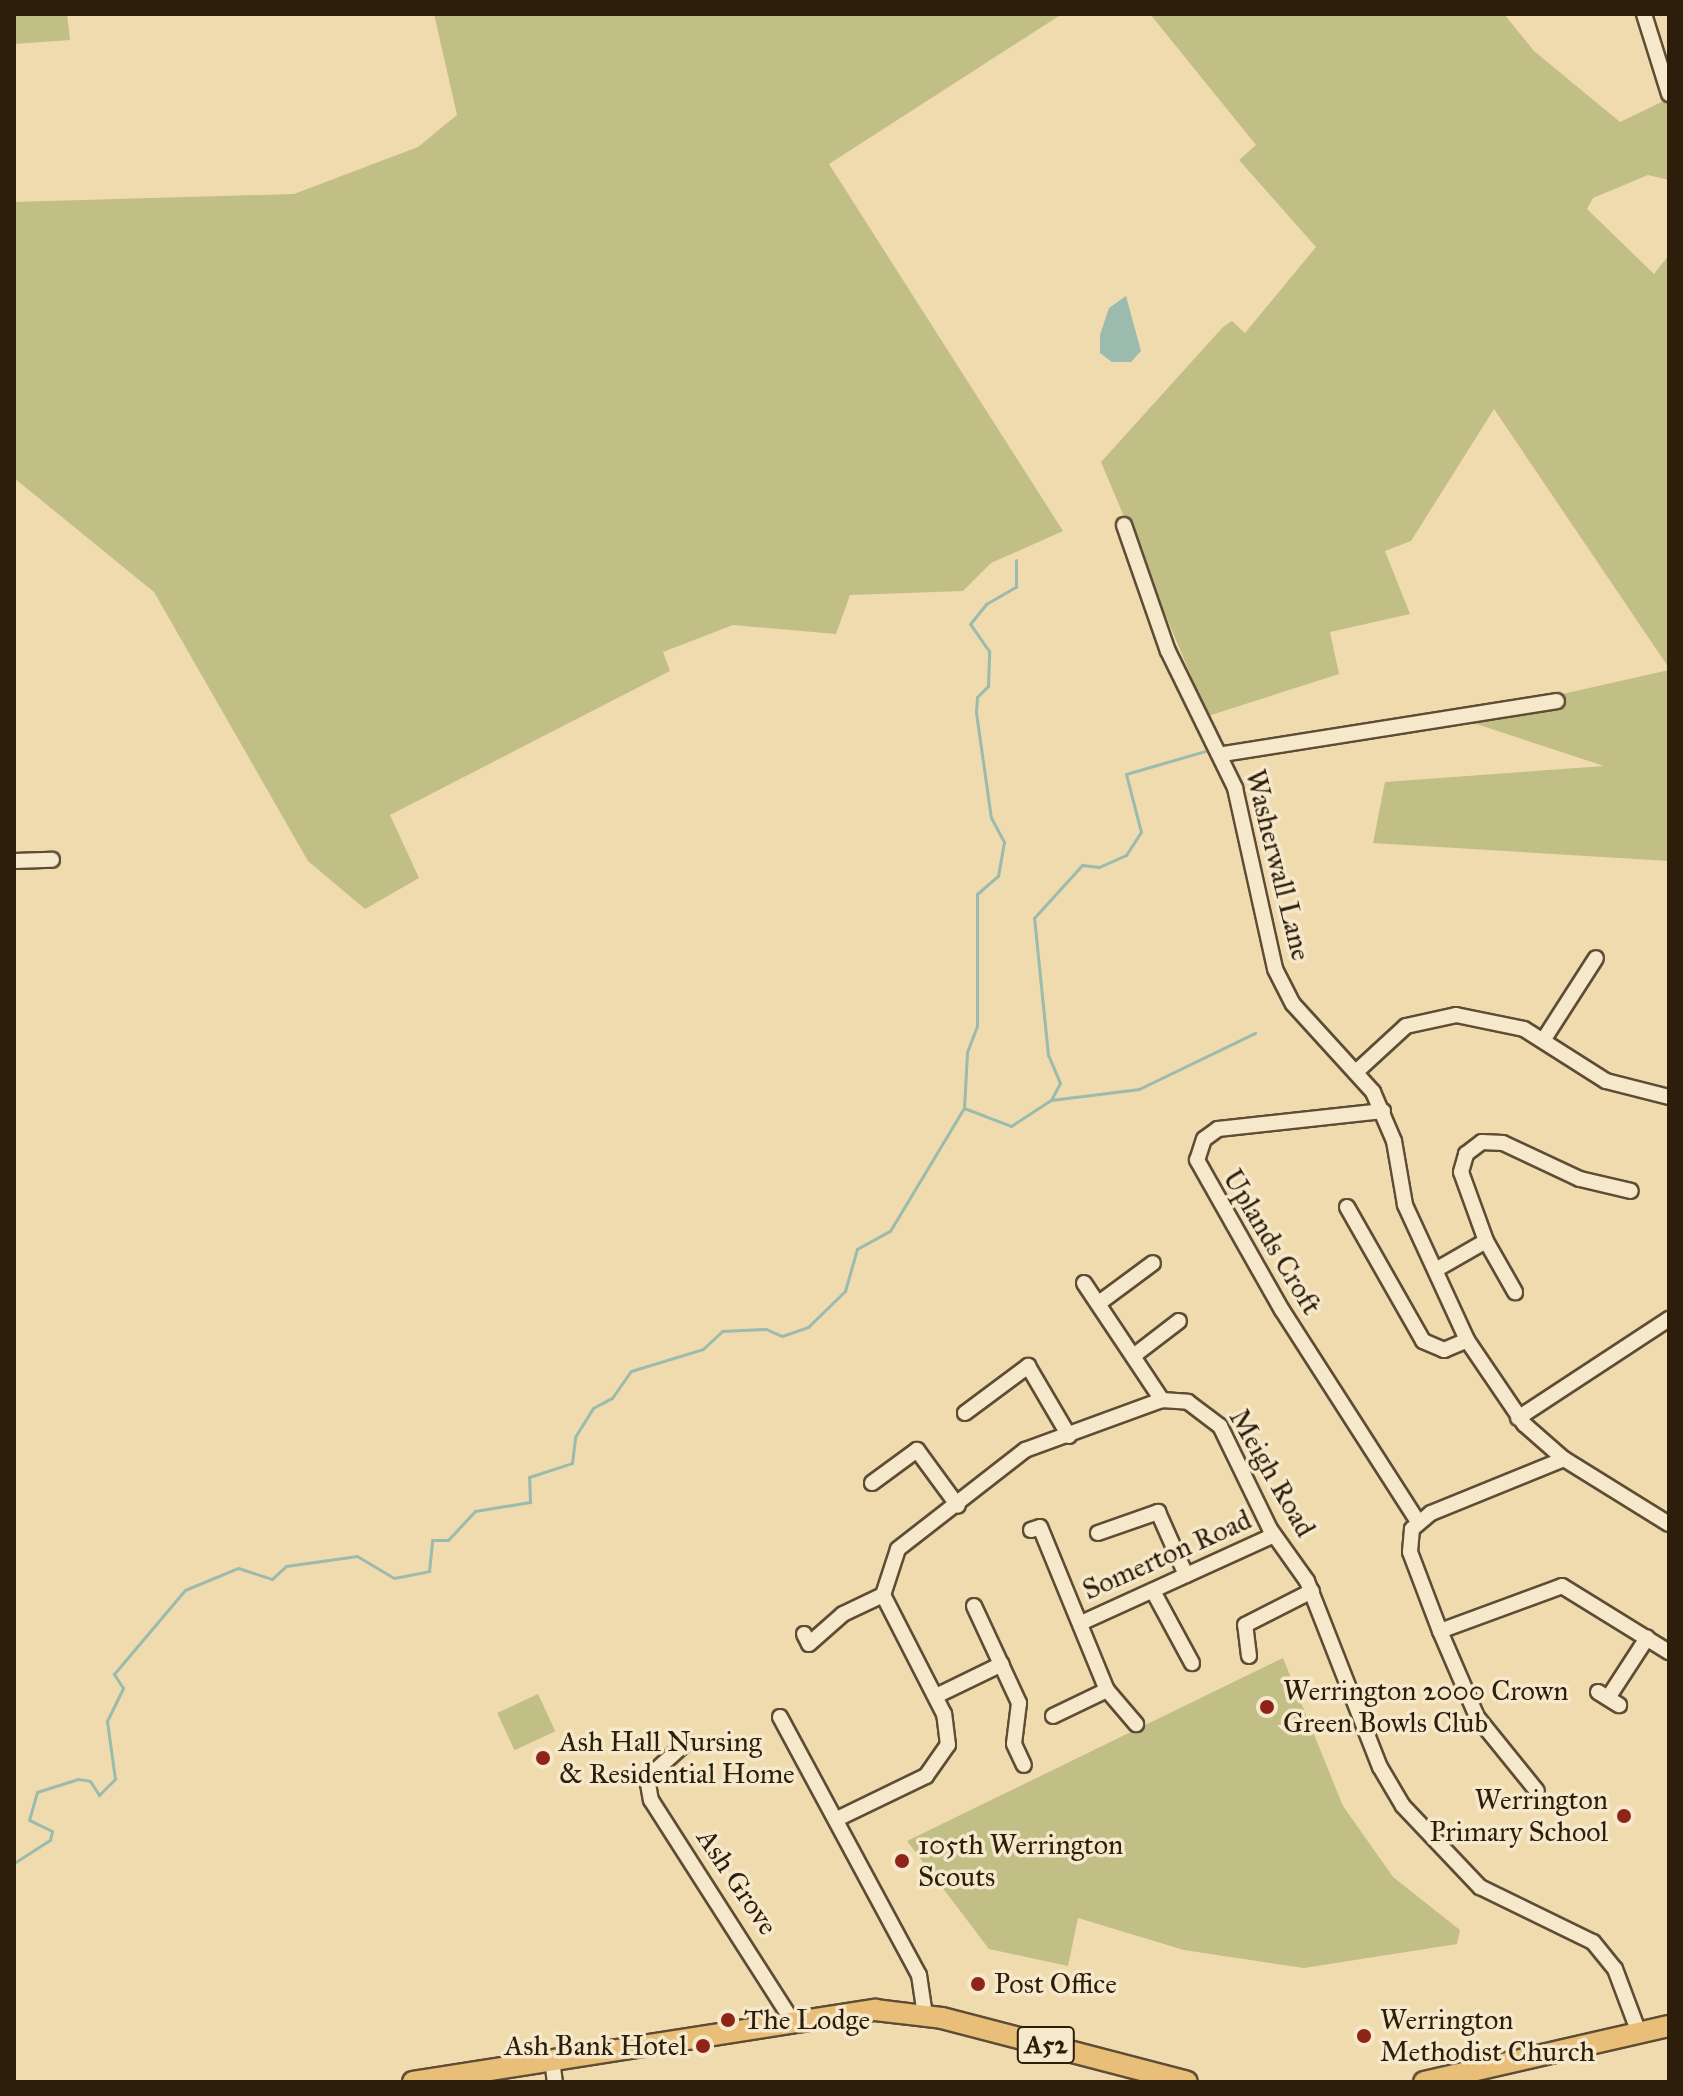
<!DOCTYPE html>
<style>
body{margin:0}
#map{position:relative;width:1683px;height:2096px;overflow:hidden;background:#f0dbaf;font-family:"IM FELL Great Primer",serif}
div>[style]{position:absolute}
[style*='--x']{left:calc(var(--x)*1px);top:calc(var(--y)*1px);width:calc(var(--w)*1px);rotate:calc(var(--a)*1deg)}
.green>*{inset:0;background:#c1be86;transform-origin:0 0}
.water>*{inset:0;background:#9abbad}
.stream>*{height:3px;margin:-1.5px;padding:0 1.5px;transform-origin:1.5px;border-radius:1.5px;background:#9abbad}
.roads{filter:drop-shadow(2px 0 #5e4d34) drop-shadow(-2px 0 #5e4d34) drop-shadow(0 2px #5e4d34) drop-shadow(0 -2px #5e4d34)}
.minor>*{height:14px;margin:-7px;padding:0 7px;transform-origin:7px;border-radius:7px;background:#f5e8cb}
.highway>*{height:20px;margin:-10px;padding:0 10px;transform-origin:10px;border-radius:10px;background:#e8be78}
.dots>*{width:22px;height:22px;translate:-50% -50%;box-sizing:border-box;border:4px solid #f5e8cb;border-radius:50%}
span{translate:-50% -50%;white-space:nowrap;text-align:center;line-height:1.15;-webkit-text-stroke:7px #f5e8cb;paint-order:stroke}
.shield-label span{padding:2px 6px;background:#f5e8cb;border:2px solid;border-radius:6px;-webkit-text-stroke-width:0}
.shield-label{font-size:26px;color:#2d1e0b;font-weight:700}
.street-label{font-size:28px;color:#2d1e0b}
.poi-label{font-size:28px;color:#2d1e0b}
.left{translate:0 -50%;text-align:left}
.right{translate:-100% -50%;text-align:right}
.frame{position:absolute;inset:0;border:16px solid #2d1e0b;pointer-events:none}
</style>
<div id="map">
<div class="green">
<div style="clip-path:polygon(14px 14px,67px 14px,70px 40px,14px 44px)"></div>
<div style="clip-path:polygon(434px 14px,1062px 14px,829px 164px,1063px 531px,991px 563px,963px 591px,850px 595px,836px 634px,733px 625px,663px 652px,670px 671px,390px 815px,419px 878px,365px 909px,308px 861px,154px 592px,14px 478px,14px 202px,294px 194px,418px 147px,457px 115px)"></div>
<div style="clip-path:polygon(1150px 14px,1504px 14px,1534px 51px,1620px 122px,1668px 99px,1669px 180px,1648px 175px,1593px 198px,1587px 209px,1654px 274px,1669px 255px,1669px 668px,1494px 409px,1411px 541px,1385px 551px,1410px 614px,1330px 632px,1339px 674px,1208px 716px,1101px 462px,1223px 327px,1232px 321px,1245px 333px,1316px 247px,1239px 160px,1256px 145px)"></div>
<div style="clip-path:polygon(1669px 670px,1669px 861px,1373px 843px,1385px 782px,1604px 766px,1464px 720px,1559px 708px,1558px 695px)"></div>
<div style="clip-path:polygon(1283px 1658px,1343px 1806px,1393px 1877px,1460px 1930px,1457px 1944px,1304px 1968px,1184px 1950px,1078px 1918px,1068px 1966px,989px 1949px,907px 1841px)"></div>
<div style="left:538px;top:1694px;width:41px;height:45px;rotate:65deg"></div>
</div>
<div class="water">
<div style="clip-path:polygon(1126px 296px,1141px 351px,1131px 362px,1112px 362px,1100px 353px,1100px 335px,1109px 308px)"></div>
</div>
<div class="stream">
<div style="--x:1051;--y:1100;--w:19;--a:-62"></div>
<div style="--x:1060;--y:1083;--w:30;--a:-113"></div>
<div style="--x:1048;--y:1055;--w:138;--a:-95.8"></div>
<div style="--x:1034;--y:918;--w:72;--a:-47.8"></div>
<div style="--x:1082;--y:865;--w:17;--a:7"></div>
<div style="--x:1099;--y:867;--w:30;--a:-24"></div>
<div style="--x:1126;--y:855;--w:27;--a:-57"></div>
<div style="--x:1141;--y:832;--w:60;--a:-104.5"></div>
<div style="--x:1126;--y:774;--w:82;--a:-16.2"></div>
<div style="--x:964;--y:1108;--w:56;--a:-86.9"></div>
<div style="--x:967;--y:1052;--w:28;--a:-69"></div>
<div style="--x:977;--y:1026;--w:132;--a:-90"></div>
<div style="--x:977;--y:894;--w:28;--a:-41"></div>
<div style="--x:998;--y:876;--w:35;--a:-80"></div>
<div style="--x:1004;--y:842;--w:27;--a:-118"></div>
<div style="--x:991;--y:818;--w:107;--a:-98.1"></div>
<div style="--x:976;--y:712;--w:15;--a:-86"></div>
<div style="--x:977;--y:697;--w:16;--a:-45"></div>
<div style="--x:988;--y:686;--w:35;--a:-88"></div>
<div style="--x:989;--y:651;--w:33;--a:-125"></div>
<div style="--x:970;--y:624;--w:26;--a:-51"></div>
<div style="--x:986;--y:604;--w:34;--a:-30"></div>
<div style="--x:1016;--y:587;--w:27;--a:-90"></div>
<div style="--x:964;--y:1108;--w:50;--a:21"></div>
<div style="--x:1011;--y:1126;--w:48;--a:-33"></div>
<div style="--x:1051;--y:1100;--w:89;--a:-7.1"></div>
<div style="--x:1139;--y:1089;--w:129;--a:-25.8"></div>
<div style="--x:14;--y:1863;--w:43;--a:-32.6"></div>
<div style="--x:50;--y:1840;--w:9;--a:-77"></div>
<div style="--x:52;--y:1831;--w:25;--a:-154"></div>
<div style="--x:29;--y:1820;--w:29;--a:-74"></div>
<div style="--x:37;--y:1792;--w:43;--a:-17.6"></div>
<div style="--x:78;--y:1779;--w:12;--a:9"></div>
<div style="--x:90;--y:1781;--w:17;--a:57"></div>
<div style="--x:99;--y:1795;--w:23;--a:-45"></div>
<div style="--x:115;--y:1779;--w:59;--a:-97.9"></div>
<div style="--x:107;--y:1721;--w:37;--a:-64"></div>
<div style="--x:123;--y:1688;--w:17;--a:-123"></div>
<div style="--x:114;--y:1674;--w:110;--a:-49.8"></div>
<div style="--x:185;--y:1590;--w:57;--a:-22.5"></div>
<div style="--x:238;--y:1568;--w:36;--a:18"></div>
<div style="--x:272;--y:1579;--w:19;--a:-43"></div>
<div style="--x:286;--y:1566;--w:72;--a:-8"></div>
<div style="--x:357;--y:1556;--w:43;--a:30.7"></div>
<div style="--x:394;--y:1578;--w:36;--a:-11"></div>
<div style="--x:429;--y:1571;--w:31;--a:-84"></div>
<div style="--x:432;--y:1540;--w:16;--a:0"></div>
<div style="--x:448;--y:1540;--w:40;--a:-47"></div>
<div style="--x:475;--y:1511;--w:56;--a:-9.3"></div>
<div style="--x:530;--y:1502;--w:25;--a:-92"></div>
<div style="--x:529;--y:1477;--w:45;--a:-18"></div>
<div style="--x:572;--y:1463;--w:26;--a:-83"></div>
<div style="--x:575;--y:1437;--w:34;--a:-58"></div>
<div style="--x:593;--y:1408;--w:21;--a:-28"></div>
<div style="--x:612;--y:1398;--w:33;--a:-55"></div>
<div style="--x:631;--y:1371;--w:75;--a:-17"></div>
<div style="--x:703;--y:1349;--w:26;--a:-43"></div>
<div style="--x:722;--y:1331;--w:44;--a:-2.6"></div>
<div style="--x:766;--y:1329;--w:17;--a:24"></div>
<div style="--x:782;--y:1336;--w:28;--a:-19"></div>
<div style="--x:808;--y:1327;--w:52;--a:-44.2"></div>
<div style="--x:845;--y:1291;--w:44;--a:-74.1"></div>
<div style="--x:857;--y:1249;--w:38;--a:-29"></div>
<div style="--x:890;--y:1231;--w:144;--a:-59"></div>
</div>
<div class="roads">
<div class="minor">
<div style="--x:1644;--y:14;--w:84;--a:72.6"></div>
<div style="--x:1124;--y:525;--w:133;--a:70.8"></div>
<div style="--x:1168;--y:651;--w:153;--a:63.9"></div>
<div style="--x:1235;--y:788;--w:185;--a:77.5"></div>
<div style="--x:1275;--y:969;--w:39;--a:63"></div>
<div style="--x:1293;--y:1004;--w:119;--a:47.7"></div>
<div style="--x:1373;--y:1092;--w:53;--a:66.8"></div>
<div style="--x:1394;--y:1141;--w:65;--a:80.2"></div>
<div style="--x:1405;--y:1205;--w:149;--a:65.3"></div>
<div style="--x:1467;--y:1340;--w:102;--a:55.8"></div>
<div style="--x:1524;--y:1424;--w:53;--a:41.2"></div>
<div style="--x:1564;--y:1459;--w:123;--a:31.8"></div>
<div style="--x:1223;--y:754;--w:338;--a:-9"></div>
<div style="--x:14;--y:861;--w:38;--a:-2"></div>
<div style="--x:1544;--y:1039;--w:96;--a:-57.3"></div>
<div style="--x:1356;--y:1072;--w:68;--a:-42.6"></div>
<div style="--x:1406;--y:1026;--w:51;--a:-12.4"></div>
<div style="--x:1456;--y:1015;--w:69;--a:11.6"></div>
<div style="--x:1524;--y:1029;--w:97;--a:32.4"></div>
<div style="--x:1606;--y:1081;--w:65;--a:14.3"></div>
<div style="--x:1383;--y:1111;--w:166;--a:173.8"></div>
<div style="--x:1218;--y:1129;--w:17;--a:144"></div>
<div style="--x:1204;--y:1139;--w:22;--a:108"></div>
<div style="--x:1197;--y:1160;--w:172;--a:60.5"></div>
<div style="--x:1282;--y:1310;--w:252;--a:57.3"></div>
<div style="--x:1347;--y:1207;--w:154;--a:60.4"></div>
<div style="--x:1423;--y:1341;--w:23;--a:23"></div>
<div style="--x:1444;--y:1350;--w:25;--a:-23"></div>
<div style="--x:1486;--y:1241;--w:59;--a:60.4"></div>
<div style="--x:1439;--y:1268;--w:54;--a:-29.9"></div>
<div style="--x:1486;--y:1241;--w:73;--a:-109.9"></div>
<div style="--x:1461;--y:1172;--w:19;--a:-74"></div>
<div style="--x:1466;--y:1154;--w:20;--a:-37"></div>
<div style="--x:1482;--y:1142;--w:21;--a:3"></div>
<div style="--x:1503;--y:1143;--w:85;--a:25.1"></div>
<div style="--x:1580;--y:1179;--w:52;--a:13.2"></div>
<div style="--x:1084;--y:1283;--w:141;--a:56.3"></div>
<div style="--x:1099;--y:1303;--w:67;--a:-36.5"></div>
<div style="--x:1136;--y:1354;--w:54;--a:-37.5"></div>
<div style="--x:965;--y:1413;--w:79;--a:-36.7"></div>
<div style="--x:1028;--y:1366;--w:81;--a:59.6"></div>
<div style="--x:1518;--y:1418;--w:181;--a:-33.3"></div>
<div style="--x:1564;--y:1459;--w:144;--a:157.9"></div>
<div style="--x:1431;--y:1513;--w:25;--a:140"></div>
<div style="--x:1412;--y:1529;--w:23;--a:95"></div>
<div style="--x:1410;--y:1552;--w:85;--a:69.2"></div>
<div style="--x:1440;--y:1631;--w:130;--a:-20.2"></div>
<div style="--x:1562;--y:1586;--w:126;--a:31.7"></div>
<div style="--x:872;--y:1483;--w:56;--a:-36.3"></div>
<div style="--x:917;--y:1450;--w:69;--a:53.8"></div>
<div style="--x:1031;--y:1530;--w:9;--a:-18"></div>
<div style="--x:1040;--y:1527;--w:176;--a:67.7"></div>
<div style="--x:1107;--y:1690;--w:45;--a:49.5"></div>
<div style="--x:1098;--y:1533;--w:64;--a:-19.3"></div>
<div style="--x:1158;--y:1512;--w:69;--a:66"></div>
<div style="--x:1153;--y:1591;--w:82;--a:61.6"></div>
<div style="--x:974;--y:1606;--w:107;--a:65.1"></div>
<div style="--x:1019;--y:1703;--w:41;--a:97"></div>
<div style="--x:1014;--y:1744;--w:23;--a:65"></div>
<div style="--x:1081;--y:1623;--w:212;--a:-24.5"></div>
<div style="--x:1440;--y:1631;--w:94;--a:66.7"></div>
<div style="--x:1477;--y:1717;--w:95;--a:51"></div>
<div style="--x:804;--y:1634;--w:11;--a:63"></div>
<div style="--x:809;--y:1644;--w:45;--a:-41.4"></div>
<div style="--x:843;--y:1614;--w:44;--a:-25.4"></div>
<div style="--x:1249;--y:1656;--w:31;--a:-97"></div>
<div style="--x:1245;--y:1625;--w:75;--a:-26.9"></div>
<div style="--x:1598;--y:1692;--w:25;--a:32"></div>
<div style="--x:936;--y:1696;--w:73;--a:-25.9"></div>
<div style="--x:1608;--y:1698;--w:72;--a:-57"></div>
<div style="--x:1053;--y:1716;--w:60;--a:-25.7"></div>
<div style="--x:780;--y:1717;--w:293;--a:61.7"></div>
<div style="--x:919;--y:1975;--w:40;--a:81.5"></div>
<div style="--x:687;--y:1742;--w:54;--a:138"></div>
<div style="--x:647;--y:1778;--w:22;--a:80"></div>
<div style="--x:651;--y:1800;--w:260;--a:57.4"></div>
<div style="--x:837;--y:1819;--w:99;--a:-25.8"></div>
<div style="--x:926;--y:1776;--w:38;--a:-55"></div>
<div style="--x:948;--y:1745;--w:31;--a:-97"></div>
<div style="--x:944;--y:1714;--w:134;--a:-117.1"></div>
<div style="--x:883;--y:1595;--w:48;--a:-71.9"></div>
<div style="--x:898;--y:1549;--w:161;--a:-37.9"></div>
<div style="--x:1025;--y:1450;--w:146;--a:-20.1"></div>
<div style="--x:1162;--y:1400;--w:26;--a:4"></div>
<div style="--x:1188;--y:1402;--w:40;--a:37"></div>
<div style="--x:1220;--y:1426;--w:114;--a:64.1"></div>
<div style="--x:1270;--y:1529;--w:64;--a:54.6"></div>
<div style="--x:1307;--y:1581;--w:200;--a:68.6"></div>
<div style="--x:1380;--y:1767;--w:45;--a:59.5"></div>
<div style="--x:1403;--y:1806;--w:112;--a:46.5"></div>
<div style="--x:1480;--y:1887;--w:126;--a:26"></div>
<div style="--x:1593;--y:1942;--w:35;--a:51"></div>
<div style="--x:1615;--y:1969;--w:68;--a:69.4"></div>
<div style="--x:552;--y:2059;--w:23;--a:83"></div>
</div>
<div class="highway">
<div style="--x:413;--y:2082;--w:468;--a:-8.9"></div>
<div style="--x:875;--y:2010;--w:67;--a:6.8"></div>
<div style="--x:942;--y:2018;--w:253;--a:14.6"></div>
<div style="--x:1424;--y:2082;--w:251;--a:-12.9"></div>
</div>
</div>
<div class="dots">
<div style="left:1267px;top:1707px;background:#8f2418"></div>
<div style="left:543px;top:1758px;background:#8f2418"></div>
<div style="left:1624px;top:1816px;background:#8f2418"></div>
<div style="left:902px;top:1861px;background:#8f2418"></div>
<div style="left:978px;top:1984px;background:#8f2418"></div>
<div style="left:728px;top:2020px;background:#8f2418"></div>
<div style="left:1364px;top:2036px;background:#8f2418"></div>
<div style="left:703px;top:2046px;background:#8f2418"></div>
</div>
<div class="shield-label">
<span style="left:1046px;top:2045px">A52</span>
</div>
<div class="street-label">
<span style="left:1278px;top:865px;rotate:76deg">Washerwall Lane</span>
<span style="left:1272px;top:1242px;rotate:59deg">Uplands Croft</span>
<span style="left:1272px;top:1473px;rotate:60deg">Meigh Road</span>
<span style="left:1167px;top:1555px;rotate:-24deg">Somerton Road</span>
<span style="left:737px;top:1882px;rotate:56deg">Ash Grove</span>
</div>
<div class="poi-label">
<span class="left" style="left:1283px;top:1707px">Werrington 2000 Crown<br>Green Bowls Club</span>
<span class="left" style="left:559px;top:1758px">Ash Hall Nursing<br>&amp; Residential Home</span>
<span class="right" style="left:1608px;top:1816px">Werrington<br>Primary School</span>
<span class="left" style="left:918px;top:1861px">105th Werrington<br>Scouts</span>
<span class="left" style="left:994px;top:1984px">Post Office</span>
<span class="left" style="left:744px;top:2020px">The Lodge</span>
<span class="left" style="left:1380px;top:2036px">Werrington<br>Methodist Church</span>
<span class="right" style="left:687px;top:2046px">Ash Bank Hotel</span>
</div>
<div class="frame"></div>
</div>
